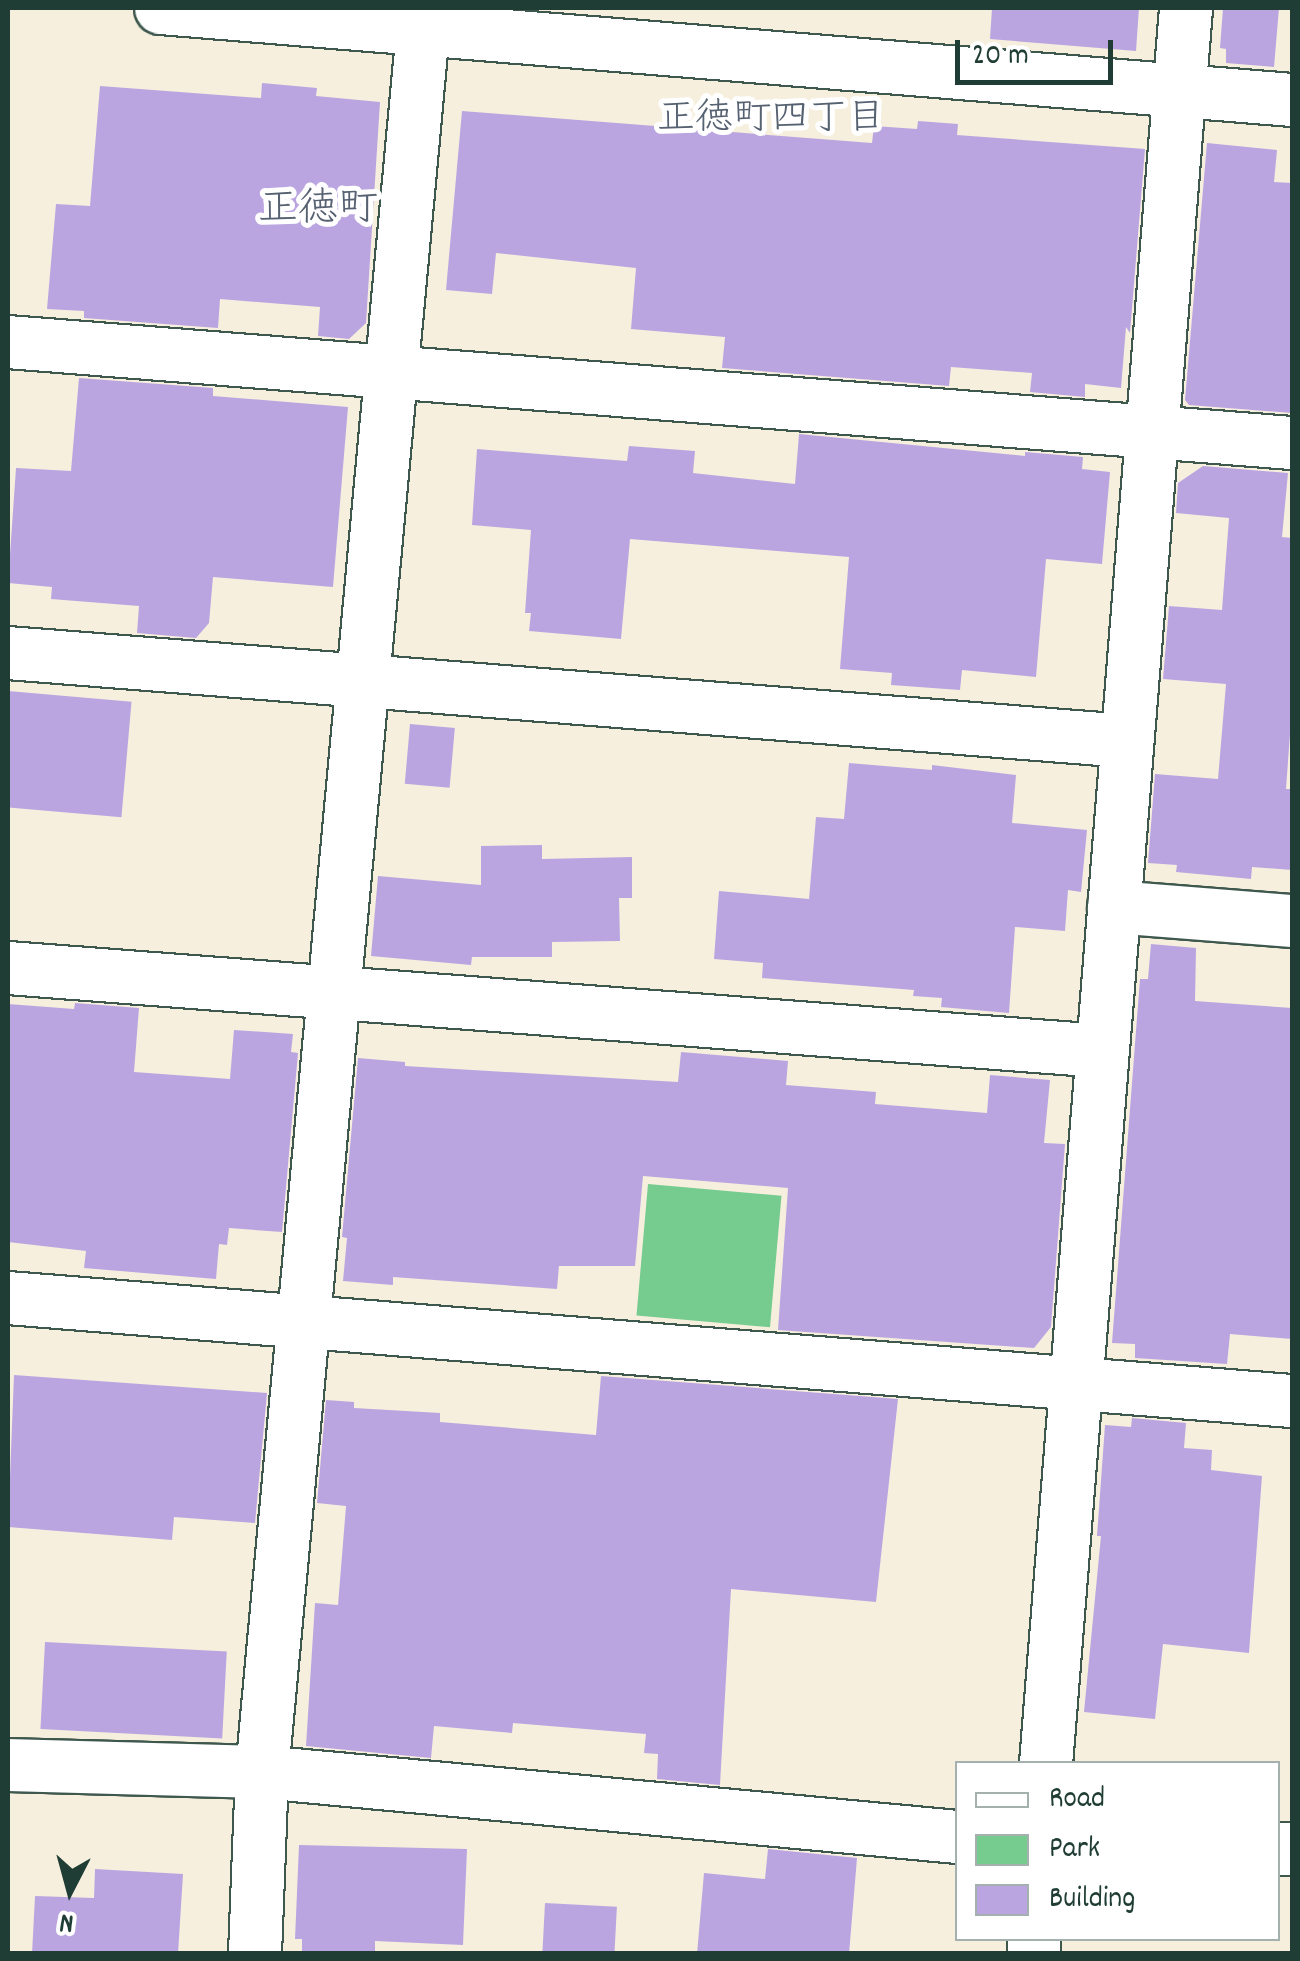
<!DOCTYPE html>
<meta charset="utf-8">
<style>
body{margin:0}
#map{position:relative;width:1300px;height:1961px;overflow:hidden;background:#f6efde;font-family:Dekko,"Klee One",sans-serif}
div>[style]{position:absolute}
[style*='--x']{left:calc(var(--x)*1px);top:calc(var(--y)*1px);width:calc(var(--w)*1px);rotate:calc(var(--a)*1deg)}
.green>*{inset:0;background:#76cb8f;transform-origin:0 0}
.building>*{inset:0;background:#bba5e1;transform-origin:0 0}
.roads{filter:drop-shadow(2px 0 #3f584e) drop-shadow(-2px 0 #3f584e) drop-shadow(0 2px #3f584e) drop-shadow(0 -2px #3f584e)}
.minor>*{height:52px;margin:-26px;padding:0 26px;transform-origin:26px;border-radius:26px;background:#fff}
span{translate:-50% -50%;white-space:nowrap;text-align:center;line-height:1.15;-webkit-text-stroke:10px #fff;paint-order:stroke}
.neighbourhood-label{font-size:38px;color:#566171}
.quarter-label{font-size:40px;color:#566171}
.frame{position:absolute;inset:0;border:10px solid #1f3d34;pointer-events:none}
.legend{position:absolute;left:955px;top:1761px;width:325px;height:180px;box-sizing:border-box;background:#fff;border:2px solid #a5b1ae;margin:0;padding:12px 18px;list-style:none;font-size:30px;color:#1f3d34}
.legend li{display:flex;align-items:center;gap:20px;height:50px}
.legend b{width:50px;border:2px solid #a5b1ae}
.north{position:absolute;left:20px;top:1841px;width:100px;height:100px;-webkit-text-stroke:8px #fff;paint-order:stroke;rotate:186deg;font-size:28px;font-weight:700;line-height:40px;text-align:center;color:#1f3d34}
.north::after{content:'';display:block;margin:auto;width:35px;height:45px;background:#1f3d34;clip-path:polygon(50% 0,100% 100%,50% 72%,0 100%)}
.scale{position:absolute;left:955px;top:40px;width:158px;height:45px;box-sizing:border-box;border:5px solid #1f3d34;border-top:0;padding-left:12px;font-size:30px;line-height:35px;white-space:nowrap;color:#1f3d34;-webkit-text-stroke:8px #fff;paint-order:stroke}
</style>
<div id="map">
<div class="green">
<div style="left:648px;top:1184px;width:134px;height:132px;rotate:5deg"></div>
</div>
<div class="building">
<div style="clip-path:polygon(992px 8px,1139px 8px,1136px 51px,990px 39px)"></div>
<div style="clip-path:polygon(1223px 8px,1279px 8px,1274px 67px,1226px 63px,1226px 49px,1220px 48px)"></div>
<div style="clip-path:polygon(262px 83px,317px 88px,316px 96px,380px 102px,366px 323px,349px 339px,318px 336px,320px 307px,220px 299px,218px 328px,84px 318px,84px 311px,47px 309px,56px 204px,90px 206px,100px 86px,261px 98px)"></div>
<div style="clip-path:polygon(462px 111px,872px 143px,874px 126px,917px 129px,918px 121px,958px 124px,957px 135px,1145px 149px,1130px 333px,1126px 327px,1121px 388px,1085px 384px,1085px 397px,1030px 392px,1032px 373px,951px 367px,949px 386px,722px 368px,725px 337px,631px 329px,636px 268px,496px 253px,492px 294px,446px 290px)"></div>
<div style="clip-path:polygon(1207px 143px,1277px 150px,1274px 182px,1292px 183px,1292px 413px,1189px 405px,1185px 400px)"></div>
<div style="clip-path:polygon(79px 378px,213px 388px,213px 396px,348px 407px,333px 587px,213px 577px,209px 623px,196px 638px,137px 633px,139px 606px,51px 599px,52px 587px,8px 583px,16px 468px,71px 471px)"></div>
<div style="clip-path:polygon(799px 434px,1025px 456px,1025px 452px,1083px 457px,1082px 469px,1110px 472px,1102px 564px,1046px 559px,1036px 677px,962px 670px,960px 690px,891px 685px,892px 673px,840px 669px,849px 557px,630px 539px,621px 639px,529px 631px,531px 613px,525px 613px,531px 530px,472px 525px,477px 449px,627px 461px,629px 446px,695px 451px,693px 473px,795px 484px)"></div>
<div style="clip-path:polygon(1203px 466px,1288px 473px,1282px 537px,1292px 538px,1292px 707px,1286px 789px,1292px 789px,1292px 870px,1252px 867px,1251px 879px,1176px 872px,1177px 865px,1148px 863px,1155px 774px,1218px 779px,1226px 684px,1163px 679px,1169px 606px,1222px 610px,1229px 518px,1176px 513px,1178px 483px)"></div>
<div style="left:8px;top:691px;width:124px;height:116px;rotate:5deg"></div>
<div style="left:410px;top:724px;width:45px;height:60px;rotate:5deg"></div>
<div style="clip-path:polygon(849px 763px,932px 770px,932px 765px,1016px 775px,1012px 823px,1087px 830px,1081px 892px,1068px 890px,1065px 931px,1015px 927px,1009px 1013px,941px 1007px,942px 998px,913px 996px,914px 990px,762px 978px,763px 963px,714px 959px,719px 891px,809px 899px,816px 817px,844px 819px)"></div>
<div style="clip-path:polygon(542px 845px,542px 859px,632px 857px,632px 898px,619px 898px,620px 941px,552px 942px,552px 957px,472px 957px,471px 965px,371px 956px,378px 876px,481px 885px,481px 846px)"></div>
<div style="clip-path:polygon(1151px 944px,1196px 948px,1195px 1001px,1292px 1008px,1292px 1339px,1230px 1334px,1227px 1364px,1135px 1358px,1135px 1344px,1112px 1343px,1140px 979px,1148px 979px)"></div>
<div style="clip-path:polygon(75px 1003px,139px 1008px,134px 1072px,230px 1079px,234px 1030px,293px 1034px,291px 1052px,298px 1053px,282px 1232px,229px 1228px,227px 1245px,219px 1244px,216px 1279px,84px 1268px,86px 1251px,8px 1242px,8px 1004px,74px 1009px)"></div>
<div style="clip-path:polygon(681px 1052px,788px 1061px,786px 1085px,876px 1092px,875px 1104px,987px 1113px,990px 1075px,1050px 1080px,1044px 1143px,1065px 1144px,1051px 1327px,1034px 1348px,778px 1330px,788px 1188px,643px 1176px,635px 1266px,559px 1266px,557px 1289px,393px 1277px,393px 1285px,343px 1281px,347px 1238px,342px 1237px,358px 1058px,405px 1062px,405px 1066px,678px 1082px)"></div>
<div style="clip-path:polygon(14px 1375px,267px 1393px,255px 1523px,174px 1517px,172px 1540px,8px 1527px)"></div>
<div style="clip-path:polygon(601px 1376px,898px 1399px,876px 1602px,731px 1589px,720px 1785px,657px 1779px,658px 1754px,644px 1753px,646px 1734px,513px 1723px,512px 1733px,434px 1726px,431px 1758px,306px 1746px,315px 1603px,338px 1605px,346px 1506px,317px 1503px,326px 1400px,354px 1402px,354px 1408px,440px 1413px,440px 1422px,596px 1435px)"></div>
<div style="clip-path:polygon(1132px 1418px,1186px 1423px,1184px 1448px,1212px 1450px,1211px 1470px,1262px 1476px,1249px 1653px,1163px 1644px,1155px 1719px,1084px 1712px,1101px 1536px,1097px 1536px,1105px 1425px,1131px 1427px)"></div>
<div style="left:45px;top:1642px;width:182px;height:87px;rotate:3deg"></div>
<div style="clip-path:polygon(299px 1845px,467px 1849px,463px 1945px,375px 1941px,375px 1954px,302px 1954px,302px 1939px,295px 1939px)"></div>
<div style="clip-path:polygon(768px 1849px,857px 1858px,849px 1954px,697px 1954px,704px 1873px,765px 1879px)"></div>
<div style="clip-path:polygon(95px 1869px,183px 1874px,178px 1954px,32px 1954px,35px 1896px,94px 1898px)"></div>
<div style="left:545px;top:1903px;width:72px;height:51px;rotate:3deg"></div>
</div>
<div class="roads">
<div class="minor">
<div style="--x:161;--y:8;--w:1135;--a:4.65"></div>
<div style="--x:8;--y:342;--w:1288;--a:4.5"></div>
<div style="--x:8;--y:653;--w:1122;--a:4.5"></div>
<div style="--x:1114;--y:907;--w:179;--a:4.5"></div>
<div style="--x:8;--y:968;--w:1097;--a:4.34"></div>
<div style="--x:8;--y:1298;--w:1288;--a:4.59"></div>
<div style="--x:1046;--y:1764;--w:1762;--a:-85.44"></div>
<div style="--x:8;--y:1765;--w:254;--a:1.6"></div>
<div style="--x:262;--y:1772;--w:699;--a:5.34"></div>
<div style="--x:1278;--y:1849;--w:14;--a:0"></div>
<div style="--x:255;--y:1954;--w:182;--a:-87.8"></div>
<div style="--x:262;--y:1772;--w:1772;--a:-84.72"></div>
<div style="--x:1034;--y:1954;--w:16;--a:-90"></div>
</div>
</div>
<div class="neighbourhood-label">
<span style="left:771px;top:121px">正徳町四丁目</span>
</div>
<div class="quarter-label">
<span style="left:318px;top:212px">正徳町</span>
</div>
<div class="frame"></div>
<ul class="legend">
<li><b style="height:12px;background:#fff"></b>Road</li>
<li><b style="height:28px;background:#76cb8f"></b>Park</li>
<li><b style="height:28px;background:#bba5e1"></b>Building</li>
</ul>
<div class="north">N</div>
<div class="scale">20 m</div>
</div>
